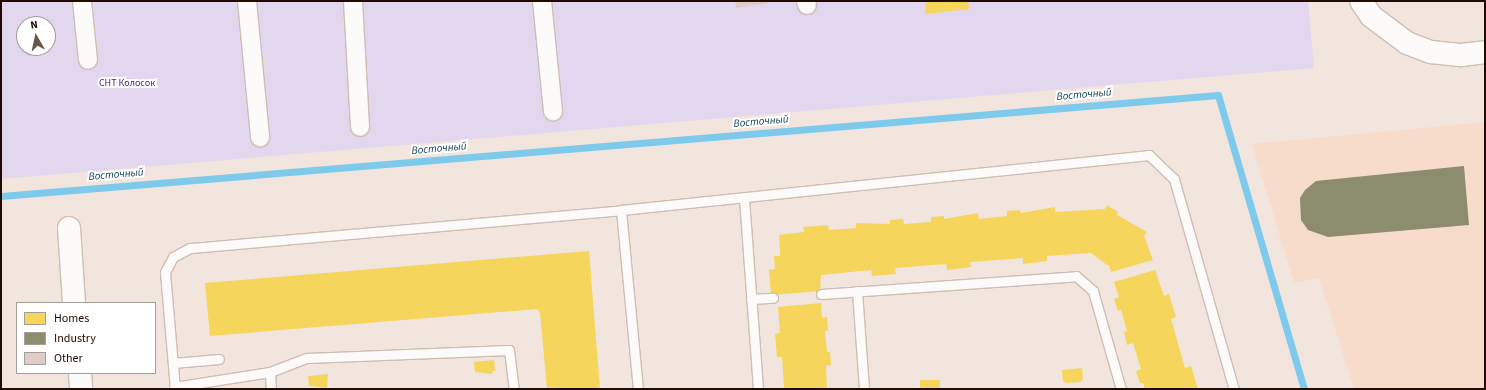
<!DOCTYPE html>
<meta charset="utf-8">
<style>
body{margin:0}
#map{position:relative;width:1486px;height:390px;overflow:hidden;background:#f2e5dd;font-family:"Source Sans 3",sans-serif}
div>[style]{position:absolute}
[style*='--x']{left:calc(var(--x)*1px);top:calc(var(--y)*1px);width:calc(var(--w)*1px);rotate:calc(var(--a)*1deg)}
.built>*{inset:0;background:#f8dccb}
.green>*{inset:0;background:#e2d7ee}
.homes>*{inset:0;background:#f6d55c;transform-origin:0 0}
.industry>*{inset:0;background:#8c8c6e}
.stream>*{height:7px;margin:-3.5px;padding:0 3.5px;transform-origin:3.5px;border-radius:3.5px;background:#7dcaec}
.building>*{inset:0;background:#dfccc5}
.roads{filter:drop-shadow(1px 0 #cebdb3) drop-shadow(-1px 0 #cebdb3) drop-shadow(0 1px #cebdb3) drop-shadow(0 -1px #cebdb3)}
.service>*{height:9px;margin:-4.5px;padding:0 4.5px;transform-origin:4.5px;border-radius:4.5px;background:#fdfbfa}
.minor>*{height:18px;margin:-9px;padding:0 9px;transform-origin:9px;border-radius:9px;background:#fdfbfa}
.tertiary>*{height:22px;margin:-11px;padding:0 11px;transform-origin:11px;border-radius:11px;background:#fdfbfa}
span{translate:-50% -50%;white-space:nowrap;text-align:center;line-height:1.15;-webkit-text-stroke:4px #fff;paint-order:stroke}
.park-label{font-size:10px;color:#401a81}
.water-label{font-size:11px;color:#0c3e54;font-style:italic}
.frame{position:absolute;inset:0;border:2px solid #1f0b01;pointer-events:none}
.legend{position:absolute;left:16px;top:302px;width:140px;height:72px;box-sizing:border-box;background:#fff;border:1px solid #a59d99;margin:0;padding:5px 7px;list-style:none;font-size:12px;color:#1f0b01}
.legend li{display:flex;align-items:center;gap:8px;height:20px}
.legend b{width:20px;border:1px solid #a59d99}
.north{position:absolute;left:16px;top:16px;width:40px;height:40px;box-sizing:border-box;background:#fff;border:1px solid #a59d99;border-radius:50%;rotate:351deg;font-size:11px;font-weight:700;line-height:16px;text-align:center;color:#1f0b01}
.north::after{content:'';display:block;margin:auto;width:14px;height:18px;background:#69574e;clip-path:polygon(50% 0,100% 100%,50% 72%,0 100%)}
</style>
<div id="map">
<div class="built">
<div style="clip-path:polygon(1485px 122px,1485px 389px,1354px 389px,1319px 278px,1294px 283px,1252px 144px)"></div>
</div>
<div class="green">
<div style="clip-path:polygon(evenodd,1px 1px,1308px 1px,1314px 68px,1px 179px,1px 1px,24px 24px,48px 24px,48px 48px,24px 48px,24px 24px)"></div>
</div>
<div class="homes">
<div style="clip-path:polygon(925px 1px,968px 1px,969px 9px,926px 14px)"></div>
<div style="clip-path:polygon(1107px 205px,1118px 212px,1117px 215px,1147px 232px,1144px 236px,1153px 260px,1111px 272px,1109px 265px,1107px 265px,1091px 253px,1047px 256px,1047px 261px,1023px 264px,1023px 258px,970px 262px,971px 267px,947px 270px,946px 264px,895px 268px,896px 274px,872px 276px,871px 270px,821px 275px,820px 291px,771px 295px,769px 270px,775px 269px,774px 256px,780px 256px,779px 235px,804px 232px,803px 227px,828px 225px,829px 230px,856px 228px,856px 223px,890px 224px,890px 220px,903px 219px,904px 224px,931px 222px,931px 217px,944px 216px,944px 219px,978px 213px,979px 219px,1007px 216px,1007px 211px,1020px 210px,1021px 213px,1055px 207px,1055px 212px,1105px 209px)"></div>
<div style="clip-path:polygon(589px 251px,600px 389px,547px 389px,540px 313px,537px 309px,210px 336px,205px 283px)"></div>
<div style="clip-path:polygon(1155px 270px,1164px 296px,1169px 294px,1176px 317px,1171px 319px,1185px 368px,1191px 366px,1198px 389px,1145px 389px,1143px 383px,1140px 383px,1136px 371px,1141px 369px,1133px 343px,1127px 345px,1124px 332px,1127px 331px,1121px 310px,1118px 311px,1114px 299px,1119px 297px,1114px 282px)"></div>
<div style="clip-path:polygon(821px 303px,822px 318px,827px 317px,828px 331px,825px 331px,827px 352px,830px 352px,831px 365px,826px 366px,827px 389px,784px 389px,782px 357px,777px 357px,775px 334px,780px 333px,778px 307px)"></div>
<div style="clip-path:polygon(494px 360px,495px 371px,492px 371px,492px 374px,475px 372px,474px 362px)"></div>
<div style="clip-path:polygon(1082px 368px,1083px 379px,1080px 382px,1066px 383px,1063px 381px,1062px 370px)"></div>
<div style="clip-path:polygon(328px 374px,327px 388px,309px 386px,308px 376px)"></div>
<div style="left:940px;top:380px;width:9px;height:20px;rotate:90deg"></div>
</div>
<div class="industry">
<div style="clip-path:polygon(1464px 166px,1469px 225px,1328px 237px,1308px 230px,1301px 220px,1300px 198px,1305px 190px,1316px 181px)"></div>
</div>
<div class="stream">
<div style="--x:1;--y:196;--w:1221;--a:-4.74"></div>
<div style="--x:1218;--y:95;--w:306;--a:73.7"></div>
</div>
<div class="building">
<div style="clip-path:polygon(735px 1px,768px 1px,769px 3px,736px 8px)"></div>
</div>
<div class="roads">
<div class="service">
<div style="--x:744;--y:198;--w:192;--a:85.8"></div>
<div style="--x:621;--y:210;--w:531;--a:-5.95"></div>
<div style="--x:1149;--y:155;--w:35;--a:44"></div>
<div style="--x:1174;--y:179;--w:218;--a:74.1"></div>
<div style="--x:857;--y:291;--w:98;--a:85.9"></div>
<div style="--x:821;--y:294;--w:256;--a:-4"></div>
<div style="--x:1076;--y:276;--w:23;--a:41"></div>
<div style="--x:1093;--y:291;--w:102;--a:74.1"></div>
<div style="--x:751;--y:299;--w:22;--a:-3"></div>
<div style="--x:173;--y:363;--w:46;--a:-5"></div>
<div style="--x:270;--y:372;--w:17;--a:87"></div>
<div style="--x:174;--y:387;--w:97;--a:-8.9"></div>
<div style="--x:270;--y:372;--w:40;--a:-21"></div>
<div style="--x:307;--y:358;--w:202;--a:-2.3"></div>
<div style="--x:509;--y:350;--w:39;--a:83"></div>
<div style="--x:175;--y:389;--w:117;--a:-94.9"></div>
<div style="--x:165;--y:272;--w:17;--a:-62"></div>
<div style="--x:173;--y:257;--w:19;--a:-28"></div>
<div style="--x:190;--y:248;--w:433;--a:-5"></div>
<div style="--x:621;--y:210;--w:180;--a:84.6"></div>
</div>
<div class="minor">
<div style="--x:82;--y:1;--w:59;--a:84.2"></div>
<div style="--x:247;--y:1;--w:137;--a:84.5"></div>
<div style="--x:353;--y:1;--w:126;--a:86.8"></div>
<div style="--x:542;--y:1;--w:111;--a:84.3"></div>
<div style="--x:806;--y:1;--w:4;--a:76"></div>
</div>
<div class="tertiary">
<div style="--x:1361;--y:1;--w:18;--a:56"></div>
<div style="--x:1371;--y:16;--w:45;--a:36.9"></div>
<div style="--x:1407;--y:43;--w:26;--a:21"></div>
<div style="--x:1431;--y:52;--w:31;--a:6"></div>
<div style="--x:1462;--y:55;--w:23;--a:-7"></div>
<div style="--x:69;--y:228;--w:75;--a:86.2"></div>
<div style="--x:80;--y:373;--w:16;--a:86"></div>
</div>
</div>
<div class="park-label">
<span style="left:127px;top:84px">СНТ Колосок</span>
</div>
<div class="water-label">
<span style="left:1084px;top:95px;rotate:-5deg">Восточный</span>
<span style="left:761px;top:122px;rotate:-5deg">Восточный</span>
<span style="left:439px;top:149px;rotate:-5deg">Восточный</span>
<span style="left:116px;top:175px;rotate:-5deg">Восточный</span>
</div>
<div class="frame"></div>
<ul class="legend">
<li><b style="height:11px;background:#f6d55c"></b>Homes</li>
<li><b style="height:11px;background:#8c8c6e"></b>Industry</li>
<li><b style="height:11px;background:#dfccc5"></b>Other</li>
</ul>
<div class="north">N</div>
</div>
